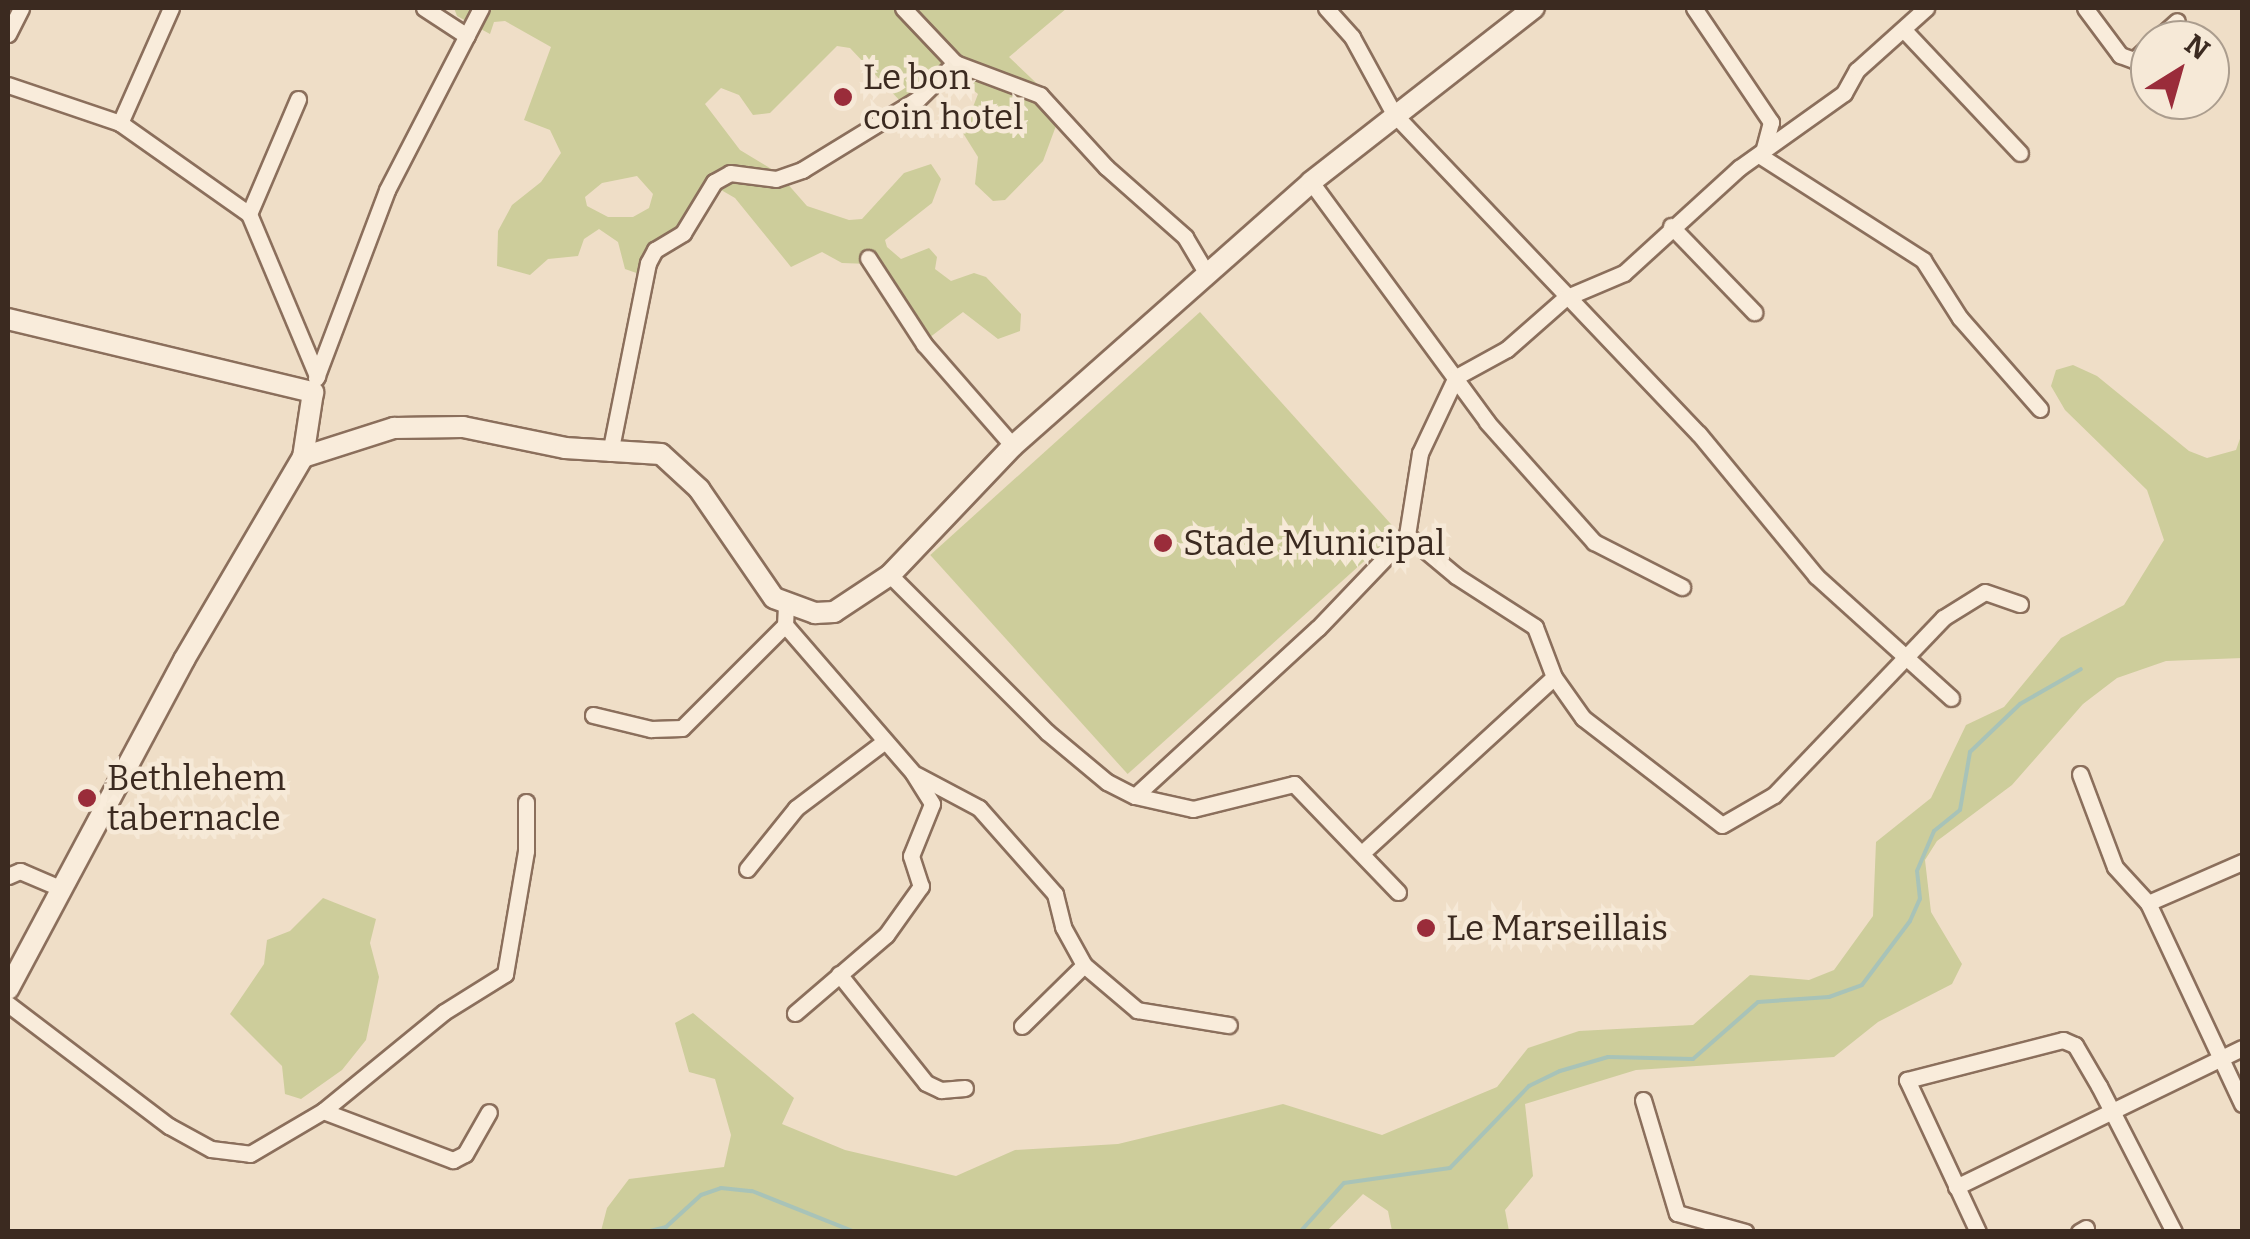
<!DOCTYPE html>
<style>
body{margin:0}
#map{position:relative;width:2250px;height:1239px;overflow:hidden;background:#efdec7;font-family:Bitter,serif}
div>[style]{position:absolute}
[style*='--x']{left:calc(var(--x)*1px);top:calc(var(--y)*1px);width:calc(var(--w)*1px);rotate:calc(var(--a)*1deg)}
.green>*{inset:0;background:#cdcd9b;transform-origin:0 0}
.stream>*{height:4px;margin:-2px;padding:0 2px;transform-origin:2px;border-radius:2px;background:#a8c3b8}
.roads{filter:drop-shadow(2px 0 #8b6f5c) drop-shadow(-2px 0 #8b6f5c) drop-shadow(0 2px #8b6f5c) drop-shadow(0 -2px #8b6f5c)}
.street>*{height:15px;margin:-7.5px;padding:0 7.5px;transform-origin:7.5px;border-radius:7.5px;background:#f9ecdb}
.secondary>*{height:20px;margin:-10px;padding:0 10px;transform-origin:10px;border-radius:10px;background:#f9ecdb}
.dots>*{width:28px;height:28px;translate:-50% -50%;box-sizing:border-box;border:5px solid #f6e9d7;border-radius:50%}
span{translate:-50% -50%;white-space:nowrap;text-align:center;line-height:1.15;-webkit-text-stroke:9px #f6e9d7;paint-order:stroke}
.poi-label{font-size:35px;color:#3b2a20}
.left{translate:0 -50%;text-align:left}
.frame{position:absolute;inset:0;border:10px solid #3b2a20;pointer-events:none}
.north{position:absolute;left:2130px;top:20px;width:100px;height:100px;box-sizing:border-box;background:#f6e9d7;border:2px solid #ab9d8e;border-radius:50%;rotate:37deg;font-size:28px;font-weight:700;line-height:40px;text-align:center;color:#3b2a20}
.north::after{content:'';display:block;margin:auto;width:35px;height:45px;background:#9a2c3a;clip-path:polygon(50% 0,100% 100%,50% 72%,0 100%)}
</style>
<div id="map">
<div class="green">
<div style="clip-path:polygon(evenodd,454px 8px,1067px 8px,1009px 57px,1052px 98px,1060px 115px,1043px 161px,1005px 200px,993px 201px,975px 184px,978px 157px,963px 133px,978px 94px,955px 75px,931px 81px,903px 104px,850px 48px,837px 46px,770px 113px,753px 115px,739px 95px,721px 88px,705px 104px,740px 150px,778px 173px,807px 206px,849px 220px,862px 219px,904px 173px,931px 164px,941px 179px,932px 203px,885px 240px,887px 247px,901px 259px,929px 248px,937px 257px,935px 269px,951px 281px,974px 273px,986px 277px,1021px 314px,1020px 331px,998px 339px,963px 312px,925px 341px,869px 264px,842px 263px,822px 252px,791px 267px,735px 198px,709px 183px,645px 276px,625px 269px,618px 242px,599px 229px,584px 239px,578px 256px,548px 259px,530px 275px,497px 266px,498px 231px,512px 205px,541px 182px,561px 153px,550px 130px,524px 120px,551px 47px,505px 21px,494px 22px,490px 34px,457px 16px,454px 8px,637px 176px,653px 194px,649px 208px,633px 217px,608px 217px,587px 206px,585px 197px,602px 183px,637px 176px)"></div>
<div style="left:1200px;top:312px;width:295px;height:363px;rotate:48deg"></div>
<div style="clip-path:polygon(2073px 365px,2097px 376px,2189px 451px,2207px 458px,2236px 450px,2242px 433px,2242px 658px,2166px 661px,2117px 678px,2083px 704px,2012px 785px,1937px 841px,1925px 860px,1931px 912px,1962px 964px,1952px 984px,1878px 1022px,1834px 1057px,1636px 1070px,1525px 1104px,1533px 1176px,1505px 1210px,1509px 1231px,1392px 1231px,1388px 1211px,1363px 1194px,1326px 1232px,601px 1231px,607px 1208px,629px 1179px,724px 1167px,731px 1135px,715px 1079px,689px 1072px,675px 1023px,693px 1013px,794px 1098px,782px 1124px,845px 1150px,956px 1176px,1015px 1150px,1118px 1144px,1283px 1104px,1382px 1135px,1497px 1087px,1528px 1048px,1579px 1031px,1693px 1025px,1750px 975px,1809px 980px,1834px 970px,1873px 916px,1876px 842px,1931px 798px,1966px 725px,2004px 707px,2061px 638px,2124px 605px,2164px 540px,2147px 490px,2065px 410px,2051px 386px,2056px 370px)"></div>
<div style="clip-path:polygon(323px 898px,376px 919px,370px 943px,379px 977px,366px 1040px,342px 1070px,301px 1099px,285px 1094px,282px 1066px,230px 1014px,264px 964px,267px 940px,290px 931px)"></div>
</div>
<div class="stream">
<div style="--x:646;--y:1232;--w:21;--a:-14"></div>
<div style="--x:666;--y:1227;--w:47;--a:-42.4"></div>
<div style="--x:701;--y:1195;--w:21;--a:-19"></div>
<div style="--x:721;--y:1188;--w:31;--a:6"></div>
<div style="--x:752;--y:1191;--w:111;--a:21.7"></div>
<div style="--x:1300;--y:1232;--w:66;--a:-48.1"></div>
<div style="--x:1344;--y:1183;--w:107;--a:-8.1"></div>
<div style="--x:1450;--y:1168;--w:114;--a:-46.1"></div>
<div style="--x:1529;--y:1086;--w:34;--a:-26"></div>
<div style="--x:1560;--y:1071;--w:50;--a:-16.3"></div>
<div style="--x:1608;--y:1057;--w:85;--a:1.3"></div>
<div style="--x:1693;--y:1059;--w:86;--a:-41.2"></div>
<div style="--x:1758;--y:1002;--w:71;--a:-4"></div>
<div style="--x:1829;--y:997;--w:35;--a:-20"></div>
<div style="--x:1862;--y:985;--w:80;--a:-53.1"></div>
<div style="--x:1910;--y:921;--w:24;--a:-66"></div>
<div style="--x:1920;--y:899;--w:28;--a:-96"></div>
<div style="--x:1917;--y:871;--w:43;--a:-67"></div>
<div style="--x:1934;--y:831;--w:33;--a:-39"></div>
<div style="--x:1960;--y:810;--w:59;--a:-80.2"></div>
<div style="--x:1970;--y:752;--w:69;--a:-43.8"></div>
<div style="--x:2020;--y:704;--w:70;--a:-29.8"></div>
</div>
<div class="roads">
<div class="street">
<div style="--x:171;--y:8;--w:126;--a:113.9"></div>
<div style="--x:120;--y:123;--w:158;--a:35.2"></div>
<div style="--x:249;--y:214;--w:176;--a:67.2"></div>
<div style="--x:424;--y:8;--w:51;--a:33.1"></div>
<div style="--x:903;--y:8;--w:76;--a:46.6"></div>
<div style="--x:955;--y:63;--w:91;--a:20.6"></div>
<div style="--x:1040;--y:95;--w:98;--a:47.5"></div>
<div style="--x:1106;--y:167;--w:106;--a:41.5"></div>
<div style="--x:1185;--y:237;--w:43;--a:59.3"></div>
<div style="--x:1326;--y:8;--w:39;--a:48"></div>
<div style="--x:1352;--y:37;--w:88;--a:61.4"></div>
<div style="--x:1394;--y:114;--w:442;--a:46.4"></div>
<div style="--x:1699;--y:434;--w:184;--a:50.5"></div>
<div style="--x:1816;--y:576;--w:182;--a:42.1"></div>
<div style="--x:1694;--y:8;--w:138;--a:56"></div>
<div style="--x:1771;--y:122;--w:27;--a:105"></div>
<div style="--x:2085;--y:8;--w:59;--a:53.3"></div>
<div style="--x:2120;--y:55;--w:15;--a:20"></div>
<div style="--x:2134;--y:60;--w:22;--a:-43"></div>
<div style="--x:1904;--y:30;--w:169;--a:46.7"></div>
<div style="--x:8;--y:34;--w:29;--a:-63"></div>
<div style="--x:2156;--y:40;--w:28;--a:-42"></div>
<div style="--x:8;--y:85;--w:118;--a:18.7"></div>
<div style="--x:1759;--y:155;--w:195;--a:32.6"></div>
<div style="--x:1923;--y:260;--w:69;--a:57.5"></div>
<div style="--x:1960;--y:318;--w:121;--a:48.7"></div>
<div style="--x:1311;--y:182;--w:298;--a:53.7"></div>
<div style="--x:1487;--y:422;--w:161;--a:48.3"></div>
<div style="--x:1594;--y:542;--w:99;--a:27.1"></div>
<div style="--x:249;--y:214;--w:125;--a:-66.9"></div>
<div style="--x:1671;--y:226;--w:120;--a:46"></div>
<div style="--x:868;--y:258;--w:103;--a:56.9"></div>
<div style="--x:924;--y:344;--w:135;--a:48.9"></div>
<div style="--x:316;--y:378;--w:201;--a:-69.3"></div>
<div style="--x:387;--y:190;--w:205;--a:-62.7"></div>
<div style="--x:610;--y:453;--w:194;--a:-78.7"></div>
<div style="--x:648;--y:263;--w:15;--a:-62"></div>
<div style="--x:655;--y:250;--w:33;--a:-31"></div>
<div style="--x:683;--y:233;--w:60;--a:-58.7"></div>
<div style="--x:714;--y:182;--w:18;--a:-29"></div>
<div style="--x:730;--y:173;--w:46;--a:7.4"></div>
<div style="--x:776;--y:179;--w:28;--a:-19"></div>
<div style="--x:802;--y:170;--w:136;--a:-31.5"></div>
<div style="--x:918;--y:99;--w:52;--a:-44.2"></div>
<div style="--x:1407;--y:535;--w:64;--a:39.9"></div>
<div style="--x:1456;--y:576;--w:94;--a:32.8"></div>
<div style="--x:1535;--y:627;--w:53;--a:69.2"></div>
<div style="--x:1554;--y:677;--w:50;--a:54.7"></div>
<div style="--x:1583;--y:718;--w:175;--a:37.6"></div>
<div style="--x:1722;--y:825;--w:60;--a:-30"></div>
<div style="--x:1774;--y:795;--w:245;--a:-46.3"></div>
<div style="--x:1943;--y:618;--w:49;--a:-31.8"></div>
<div style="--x:1985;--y:592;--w:37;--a:19"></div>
<div style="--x:890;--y:575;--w:222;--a:45"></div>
<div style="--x:1047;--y:732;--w:78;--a:39.8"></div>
<div style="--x:1107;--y:782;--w:31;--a:27"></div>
<div style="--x:1135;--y:796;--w:248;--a:-42.6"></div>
<div style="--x:1318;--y:628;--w:129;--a:-46.3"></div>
<div style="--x:1407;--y:535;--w:83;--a:-81"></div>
<div style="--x:1420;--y:453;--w:84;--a:-64.7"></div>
<div style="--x:1456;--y:377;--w:58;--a:-28.8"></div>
<div style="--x:1507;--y:349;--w:77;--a:-41.3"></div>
<div style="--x:1565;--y:298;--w:64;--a:-23"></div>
<div style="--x:1624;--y:273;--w:156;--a:-42.4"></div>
<div style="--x:1739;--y:168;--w:129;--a:-35.5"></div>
<div style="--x:1844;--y:93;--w:26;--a:-61"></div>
<div style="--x:1857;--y:70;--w:93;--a:-41.9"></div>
<div style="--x:786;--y:606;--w:19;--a:93"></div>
<div style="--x:785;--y:625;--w:196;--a:49.1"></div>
<div style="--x:913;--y:773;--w:36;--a:58"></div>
<div style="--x:932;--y:804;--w:56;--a:112"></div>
<div style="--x:911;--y:856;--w:32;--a:72"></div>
<div style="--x:921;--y:886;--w:60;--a:125.5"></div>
<div style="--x:886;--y:935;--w:120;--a:139.4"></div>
<div style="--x:593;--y:715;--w:60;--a:13.6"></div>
<div style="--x:651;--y:729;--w:31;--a:-2"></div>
<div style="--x:682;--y:728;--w:146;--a:-45"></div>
<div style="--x:2080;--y:774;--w:99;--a:69.4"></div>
<div style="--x:2115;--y:867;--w:49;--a:47.5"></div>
<div style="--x:2148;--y:903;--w:222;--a:64.9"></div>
<div style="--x:917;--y:775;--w:70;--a:28"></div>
<div style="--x:979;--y:808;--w:115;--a:48.5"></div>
<div style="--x:1055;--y:894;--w:34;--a:76"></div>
<div style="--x:1063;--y:927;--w:43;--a:61.1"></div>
<div style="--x:1084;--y:965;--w:87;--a:135.5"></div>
<div style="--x:1135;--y:796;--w:59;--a:12.6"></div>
<div style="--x:1193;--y:809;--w:104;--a:-13.9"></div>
<div style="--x:1294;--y:784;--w:150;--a:46.1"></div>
<div style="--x:1362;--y:853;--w:260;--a:-42.5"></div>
<div style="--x:747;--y:869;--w:78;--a:-51.2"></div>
<div style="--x:796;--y:808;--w:111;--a:-37"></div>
<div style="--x:8;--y:876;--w:13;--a:-23"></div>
<div style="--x:20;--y:871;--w:43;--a:23"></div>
<div style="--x:2148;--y:903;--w:103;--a:-23.6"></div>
<div style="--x:1084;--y:965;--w:70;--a:40.3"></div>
<div style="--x:1137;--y:1010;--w:93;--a:9.3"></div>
<div style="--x:839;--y:974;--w:139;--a:51.4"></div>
<div style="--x:926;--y:1083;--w:17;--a:25"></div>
<div style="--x:941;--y:1090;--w:24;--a:-5"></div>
<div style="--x:8;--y:1004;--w:202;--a:37.2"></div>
<div style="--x:169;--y:1126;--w:48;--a:28.7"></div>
<div style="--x:211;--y:1149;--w:39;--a:7"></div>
<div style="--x:250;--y:1154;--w:85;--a:-30.5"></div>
<div style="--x:323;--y:1111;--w:156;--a:-39.3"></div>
<div style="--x:444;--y:1012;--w:72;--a:-31.9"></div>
<div style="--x:505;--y:974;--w:125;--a:-80.3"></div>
<div style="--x:526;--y:851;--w:49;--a:-90"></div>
<div style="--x:1643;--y:1100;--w:118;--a:73.3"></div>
<div style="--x:1677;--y:1213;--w:71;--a:15.6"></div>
<div style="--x:323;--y:1111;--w:139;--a:20.7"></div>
<div style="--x:453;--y:1160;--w:13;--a:-27"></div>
<div style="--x:465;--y:1154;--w:48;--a:-60.3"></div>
<div style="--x:1956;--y:1187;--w:318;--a:-25.9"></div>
<div style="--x:1978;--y:1232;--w:168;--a:-115"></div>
<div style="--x:1907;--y:1080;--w:161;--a:-14.4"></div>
<div style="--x:2063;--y:1040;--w:13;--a:23"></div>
<div style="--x:2075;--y:1045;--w:48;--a:59.7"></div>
<div style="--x:2099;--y:1086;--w:164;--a:62.8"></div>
<div style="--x:2079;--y:1232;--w:8;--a:-30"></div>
</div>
<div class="secondary">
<div style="--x:8;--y:319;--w:314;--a:13.5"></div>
<div style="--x:313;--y:392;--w:66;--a:98.7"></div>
<div style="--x:303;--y:457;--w:235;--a:120.4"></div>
<div style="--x:184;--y:660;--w:373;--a:118.1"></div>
<div style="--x:303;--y:457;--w:96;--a:-17.7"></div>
<div style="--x:394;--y:428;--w:69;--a:-0.8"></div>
<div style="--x:463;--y:427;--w:104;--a:11.6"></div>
<div style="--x:565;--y:448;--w:96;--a:3.6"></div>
<div style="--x:661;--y:454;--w:52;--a:42.6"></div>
<div style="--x:699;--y:489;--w:132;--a:55.5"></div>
<div style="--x:774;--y:598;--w:44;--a:20.1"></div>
<div style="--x:815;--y:613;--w:19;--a:-3"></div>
<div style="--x:834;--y:612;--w:67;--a:-33.5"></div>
<div style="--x:890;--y:575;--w:178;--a:-46.4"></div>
<div style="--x:1013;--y:446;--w:398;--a:-41.5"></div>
<div style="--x:1311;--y:182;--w:283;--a:-38"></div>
</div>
</div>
<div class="dots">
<div style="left:843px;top:97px;background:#9a2c3a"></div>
<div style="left:1163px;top:543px;background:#9a2c3a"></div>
<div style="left:87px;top:798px;background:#9a2c3a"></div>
<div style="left:1426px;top:928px;background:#9a2c3a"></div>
</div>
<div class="poi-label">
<span class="left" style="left:863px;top:97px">Le bon<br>coin hotel</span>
<span class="left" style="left:1183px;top:543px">Stade Municipal</span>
<span class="left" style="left:107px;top:798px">Bethlehem<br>tabernacle</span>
<span class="left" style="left:1446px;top:928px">Le Marseillais</span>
</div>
<div class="frame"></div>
<div class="north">N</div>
</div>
